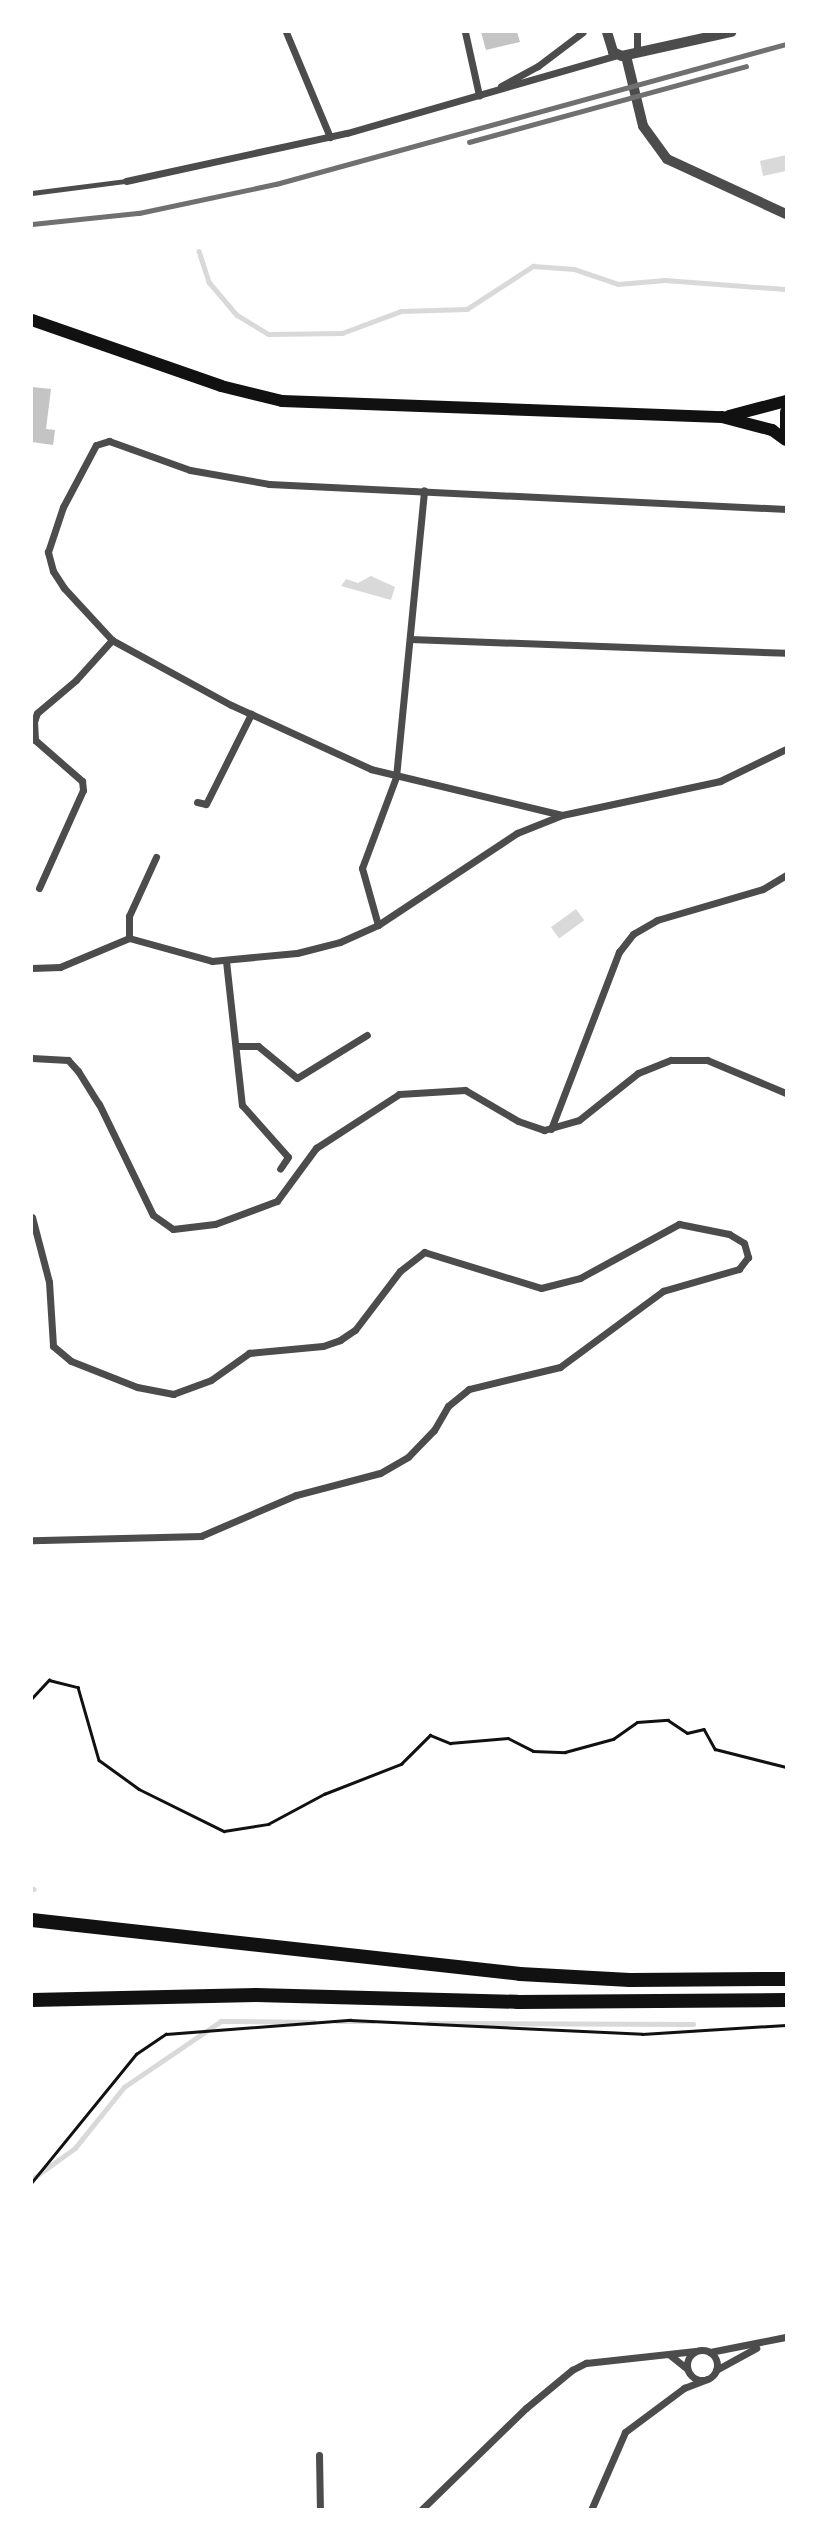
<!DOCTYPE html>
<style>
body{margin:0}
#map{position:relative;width:818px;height:2541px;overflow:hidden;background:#fff;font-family:"Sofia Sans Condensed",sans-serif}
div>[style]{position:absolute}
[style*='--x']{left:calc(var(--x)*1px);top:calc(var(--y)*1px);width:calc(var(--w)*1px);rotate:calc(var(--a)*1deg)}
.water>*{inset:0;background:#d9d9d9;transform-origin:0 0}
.stream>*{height:4.5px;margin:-2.25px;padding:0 2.25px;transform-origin:2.25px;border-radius:2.25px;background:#d9d9d9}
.building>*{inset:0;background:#c4c4c4}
.path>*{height:2.5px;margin:-1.25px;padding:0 1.25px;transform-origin:1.25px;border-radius:1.25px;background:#111}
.service>*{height:4.5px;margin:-2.25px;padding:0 2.25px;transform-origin:2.25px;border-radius:2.25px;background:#4c4c4c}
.minor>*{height:7px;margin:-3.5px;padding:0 3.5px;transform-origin:3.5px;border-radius:3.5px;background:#4c4c4c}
.minor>.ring{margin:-3.5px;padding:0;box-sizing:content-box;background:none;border:7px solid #4c4c4c;border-radius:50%}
.tertiary>*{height:10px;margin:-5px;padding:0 5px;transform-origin:5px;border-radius:5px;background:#4c4c4c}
.secondary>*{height:12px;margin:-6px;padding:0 6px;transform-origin:6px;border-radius:6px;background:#111}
.motorway>*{height:14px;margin:-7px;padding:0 7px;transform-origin:7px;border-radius:7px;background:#111}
.rail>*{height:4.5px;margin:-2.25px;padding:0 2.25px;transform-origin:2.25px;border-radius:2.25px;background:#707070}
span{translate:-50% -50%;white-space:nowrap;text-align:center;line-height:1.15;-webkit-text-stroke:5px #fff;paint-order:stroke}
.frame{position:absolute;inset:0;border:33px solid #fff;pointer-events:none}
</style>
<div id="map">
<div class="water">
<div style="clip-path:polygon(786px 155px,786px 171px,763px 176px,760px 161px)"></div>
<div style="clip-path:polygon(371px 576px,395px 587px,391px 600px,341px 586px,346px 579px,358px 583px)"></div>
<div style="left:576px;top:909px;width:14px;height:31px;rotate:54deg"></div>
</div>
<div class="stream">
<div style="--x:199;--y:251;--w:33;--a:72"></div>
<div style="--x:209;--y:282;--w:43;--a:49.7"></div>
<div style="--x:237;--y:315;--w:37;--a:31"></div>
<div style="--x:269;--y:334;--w:73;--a:-0.8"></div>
<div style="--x:342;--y:333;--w:63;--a:-20.4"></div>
<div style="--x:401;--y:311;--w:66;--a:-1.7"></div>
<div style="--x:467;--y:309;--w:79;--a:-33.1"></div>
<div style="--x:533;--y:266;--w:41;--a:4.2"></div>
<div style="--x:574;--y:269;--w:46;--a:18.8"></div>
<div style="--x:618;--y:284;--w:47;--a:-4.9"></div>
<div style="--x:665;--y:280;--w:121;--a:4.3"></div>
<div style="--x:32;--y:1888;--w:2;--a:27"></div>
<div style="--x:337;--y:2022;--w:37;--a:0"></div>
<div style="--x:428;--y:2023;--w:265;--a:0.2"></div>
<div style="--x:32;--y:2179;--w:53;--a:-35.8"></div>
<div style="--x:75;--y:2148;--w:78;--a:-51.2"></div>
<div style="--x:124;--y:2087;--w:117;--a:-34.2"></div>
<div style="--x:221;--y:2021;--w:93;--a:0.6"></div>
</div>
<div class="building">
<div style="clip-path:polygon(481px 32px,517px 32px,520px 42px,486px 50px)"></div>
<div style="clip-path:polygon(32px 387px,51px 389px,46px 429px,55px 430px,53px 445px,32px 442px)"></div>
</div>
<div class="path">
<div style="--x:32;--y:1698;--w:25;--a:-47"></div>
<div style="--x:49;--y:1680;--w:30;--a:14"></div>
<div style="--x:78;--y:1687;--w:76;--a:74"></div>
<div style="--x:99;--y:1760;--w:49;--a:35.9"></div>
<div style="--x:139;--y:1789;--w:95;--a:26.3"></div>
<div style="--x:224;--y:1831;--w:45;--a:-9"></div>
<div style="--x:268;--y:1824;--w:64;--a:-28.2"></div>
<div style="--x:324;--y:1794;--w:83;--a:-21.3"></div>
<div style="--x:401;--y:1764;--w:41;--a:-45"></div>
<div style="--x:430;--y:1735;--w:22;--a:22"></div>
<div style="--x:450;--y:1743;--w:58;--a:-4.9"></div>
<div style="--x:508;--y:1738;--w:28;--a:27"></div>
<div style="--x:533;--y:1751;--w:32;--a:2"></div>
<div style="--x:565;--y:1752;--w:50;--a:-15.2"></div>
<div style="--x:613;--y:1739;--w:29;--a:-35"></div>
<div style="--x:637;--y:1722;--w:31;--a:-4"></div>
<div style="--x:668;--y:1720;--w:23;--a:34"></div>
<div style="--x:687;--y:1733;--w:17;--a:-13"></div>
<div style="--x:704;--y:1729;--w:23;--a:61"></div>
<div style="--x:715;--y:1749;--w:73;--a:14.2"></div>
<div style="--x:32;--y:2182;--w:165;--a:-50.9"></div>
<div style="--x:136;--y:2054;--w:36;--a:-34"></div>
<div style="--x:166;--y:2034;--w:185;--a:-4.4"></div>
<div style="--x:350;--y:2020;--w:292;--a:2.7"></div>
<div style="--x:642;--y:2034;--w:144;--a:-3.6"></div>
</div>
<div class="service">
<div style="--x:32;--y:193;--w:95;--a:-7.3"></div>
</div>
<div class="minor">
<div style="--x:286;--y:32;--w:114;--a:67.3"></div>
<div style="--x:465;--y:32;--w:65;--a:77.5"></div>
<div style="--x:637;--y:32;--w:19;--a:90"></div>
<div style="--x:501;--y:86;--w:42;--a:-28.4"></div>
<div style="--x:538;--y:66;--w:56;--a:-37.1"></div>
<div style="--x:126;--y:181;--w:226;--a:-12.3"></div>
<div style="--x:347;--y:133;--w:282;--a:-16.1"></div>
<div style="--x:410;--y:639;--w:376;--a:2.1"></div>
<div style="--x:197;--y:802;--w:9;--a:13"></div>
<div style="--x:206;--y:804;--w:101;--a:-63.4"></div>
<div style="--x:562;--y:815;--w:196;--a:-166.5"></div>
<div style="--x:371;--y:769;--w:154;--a:-155.4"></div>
<div style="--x:231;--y:705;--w:136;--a:-151.4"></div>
<div style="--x:112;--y:640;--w:71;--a:-132.7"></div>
<div style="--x:64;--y:588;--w:20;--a:-123"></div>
<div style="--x:53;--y:571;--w:20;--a:-105"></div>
<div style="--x:48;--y:552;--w:47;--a:-71.6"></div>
<div style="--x:63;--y:507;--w:70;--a:-62"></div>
<div style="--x:96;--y:445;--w:14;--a:-17"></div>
<div style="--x:109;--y:441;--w:86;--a:19.7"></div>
<div style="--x:190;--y:470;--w:80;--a:10"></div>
<div style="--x:269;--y:484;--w:518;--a:2.77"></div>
<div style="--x:39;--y:888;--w:107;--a:-65.8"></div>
<div style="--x:83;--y:790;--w:9;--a:-96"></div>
<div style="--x:82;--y:781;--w:62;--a:-138.9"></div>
<div style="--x:35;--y:740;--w:18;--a:-93"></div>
<div style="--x:34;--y:722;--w:9;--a:-72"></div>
<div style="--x:37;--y:713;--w:51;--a:-40.2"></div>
<div style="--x:76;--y:680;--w:54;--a:-48"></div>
<div style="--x:378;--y:925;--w:59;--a:-105.7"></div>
<div style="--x:362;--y:868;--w:97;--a:-69.5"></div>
<div style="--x:396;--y:777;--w:288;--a:-84.4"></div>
<div style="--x:129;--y:938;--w:22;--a:-90"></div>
<div style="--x:129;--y:916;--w:65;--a:-65.4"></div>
<div style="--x:226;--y:961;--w:145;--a:83.7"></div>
<div style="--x:242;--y:1105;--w:69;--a:48.5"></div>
<div style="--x:288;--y:1157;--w:14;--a:124"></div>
<div style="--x:32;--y:968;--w:28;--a:-2"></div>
<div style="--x:60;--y:967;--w:75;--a:-22.8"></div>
<div style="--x:129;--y:938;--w:86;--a:15.5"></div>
<div style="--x:212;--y:961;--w:85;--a:-5.4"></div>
<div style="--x:297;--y:953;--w:44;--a:-14.3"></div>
<div style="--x:340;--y:942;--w:42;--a:-24.1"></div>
<div style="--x:378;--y:925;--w:167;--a:-33.5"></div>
<div style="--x:517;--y:833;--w:48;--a:-21.8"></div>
<div style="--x:562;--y:815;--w:162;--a:-12.1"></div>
<div style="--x:720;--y:781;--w:73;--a:-25.9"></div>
<div style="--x:238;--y:1046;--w:20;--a:0"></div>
<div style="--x:258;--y:1046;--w:50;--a:39.4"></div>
<div style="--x:297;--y:1078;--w:82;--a:-31.6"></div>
<div style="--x:32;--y:1058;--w:36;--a:3"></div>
<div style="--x:68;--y:1060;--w:15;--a:48"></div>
<div style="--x:78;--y:1071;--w:39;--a:58"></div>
<div style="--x:99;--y:1104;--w:123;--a:64.1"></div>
<div style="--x:153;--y:1215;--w:24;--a:35"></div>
<div style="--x:173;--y:1229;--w:42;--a:-6.8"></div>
<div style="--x:215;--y:1224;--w:66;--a:-20.4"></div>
<div style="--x:277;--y:1201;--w:66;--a:-53.7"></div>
<div style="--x:316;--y:1148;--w:99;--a:-33"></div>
<div style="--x:399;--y:1094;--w:66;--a:-3.5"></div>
<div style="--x:465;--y:1090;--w:61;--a:30.3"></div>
<div style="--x:518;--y:1121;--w:28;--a:19"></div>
<div style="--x:544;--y:1130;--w:36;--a:-16"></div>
<div style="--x:579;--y:1120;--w:75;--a:-38.5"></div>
<div style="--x:638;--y:1073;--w:35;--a:-22"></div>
<div style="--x:671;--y:1060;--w:36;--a:0"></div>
<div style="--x:707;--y:1060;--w:86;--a:22.7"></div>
<div style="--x:551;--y:1129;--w:190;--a:-69"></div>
<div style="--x:619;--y:952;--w:23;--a:-52"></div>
<div style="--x:633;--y:934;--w:28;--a:-30"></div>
<div style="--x:657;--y:920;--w:110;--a:-16.3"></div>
<div style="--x:763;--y:889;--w:27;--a:-31"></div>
<div style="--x:32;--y:1217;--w:67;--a:75.3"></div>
<div style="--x:49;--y:1282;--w:64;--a:86.4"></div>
<div style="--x:53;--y:1346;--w:23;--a:40"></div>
<div style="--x:71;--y:1361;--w:71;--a:21.5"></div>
<div style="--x:137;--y:1387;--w:37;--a:11"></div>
<div style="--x:173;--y:1394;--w:40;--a:-20.2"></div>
<div style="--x:211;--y:1380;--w:47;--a:-35.4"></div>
<div style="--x:249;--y:1353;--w:74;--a:-5.4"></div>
<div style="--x:323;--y:1346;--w:18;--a:-19"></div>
<div style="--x:340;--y:1340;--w:18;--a:-34"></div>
<div style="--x:355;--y:1330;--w:74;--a:-52.7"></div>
<div style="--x:400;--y:1271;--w:31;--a:-38"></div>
<div style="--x:424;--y:1252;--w:122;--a:17.1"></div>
<div style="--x:541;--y:1288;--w:40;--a:-14.4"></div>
<div style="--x:580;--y:1278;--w:113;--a:-28.6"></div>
<div style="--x:679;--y:1224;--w:51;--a:11.3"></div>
<div style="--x:729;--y:1234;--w:17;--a:31"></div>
<div style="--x:744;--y:1243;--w:15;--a:74"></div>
<div style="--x:748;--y:1257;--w:15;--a:127"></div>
<div style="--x:739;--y:1269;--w:79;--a:163.9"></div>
<div style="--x:663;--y:1291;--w:128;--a:143.6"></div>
<div style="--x:560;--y:1367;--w:94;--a:166.4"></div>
<div style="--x:469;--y:1389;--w:27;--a:141"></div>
<div style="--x:448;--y:1406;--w:28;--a:120"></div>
<div style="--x:434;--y:1430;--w:37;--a:134"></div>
<div style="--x:408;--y:1457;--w:32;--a:150"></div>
<div style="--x:380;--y:1473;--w:87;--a:165.3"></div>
<div style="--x:296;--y:1495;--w:103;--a:156.7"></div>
<div style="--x:201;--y:1536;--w:169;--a:178.6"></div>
<div class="ring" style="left:687px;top:2350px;width:23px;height:23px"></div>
<div style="--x:710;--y:2352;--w:77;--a:-11.2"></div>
<div style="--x:670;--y:2355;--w:22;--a:39"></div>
<div style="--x:716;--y:2370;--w:46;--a:-28.8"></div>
<div style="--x:319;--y:2455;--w:55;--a:89"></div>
<div style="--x:421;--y:2510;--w:146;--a:-44.2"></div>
<div style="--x:526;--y:2408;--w:60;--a:-39.6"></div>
<div style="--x:572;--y:2370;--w:16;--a:-27"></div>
<div style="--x:586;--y:2363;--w:110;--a:-6.3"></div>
<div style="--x:591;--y:2510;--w:85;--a:-66.4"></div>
<div style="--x:625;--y:2432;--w:74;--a:-36.7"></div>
<div style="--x:684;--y:2388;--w:25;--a:-21"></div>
</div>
<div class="tertiary">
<div style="--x:607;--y:32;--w:21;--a:73"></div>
<div style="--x:613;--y:52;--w:10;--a:24"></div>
<div style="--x:622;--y:56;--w:112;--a:-12.4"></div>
<div style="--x:626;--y:56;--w:72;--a:76.3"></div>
<div style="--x:643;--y:126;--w:41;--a:54"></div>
<div style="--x:667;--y:159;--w:131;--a:24.8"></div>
</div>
<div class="secondary">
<div style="--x:32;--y:320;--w:200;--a:19.2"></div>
<div style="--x:221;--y:386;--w:63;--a:13.8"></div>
<div style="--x:282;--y:401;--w:440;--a:2.1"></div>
<div style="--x:722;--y:417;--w:52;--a:14.6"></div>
<div style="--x:772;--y:430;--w:17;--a:36"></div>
<div style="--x:786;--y:412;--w:19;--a:90"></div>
<div style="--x:729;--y:416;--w:59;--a:-14.7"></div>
</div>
<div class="motorway">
<div style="--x:32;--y:1920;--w:491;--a:6.3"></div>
<div style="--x:520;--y:1974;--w:110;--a:3.1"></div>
<div style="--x:630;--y:1980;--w:156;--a:-0.4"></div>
<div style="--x:32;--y:2000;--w:224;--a:-1.3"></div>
<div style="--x:256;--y:1995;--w:261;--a:1.5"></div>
<div style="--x:517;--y:2002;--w:269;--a:-0.4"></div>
</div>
<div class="rail">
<div style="--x:469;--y:142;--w:287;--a:-15.3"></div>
<div style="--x:32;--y:224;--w:108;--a:-5.9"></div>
<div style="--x:139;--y:213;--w:140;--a:-12"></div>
<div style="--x:276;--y:184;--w:529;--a:-15.35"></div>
</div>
<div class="frame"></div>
</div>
